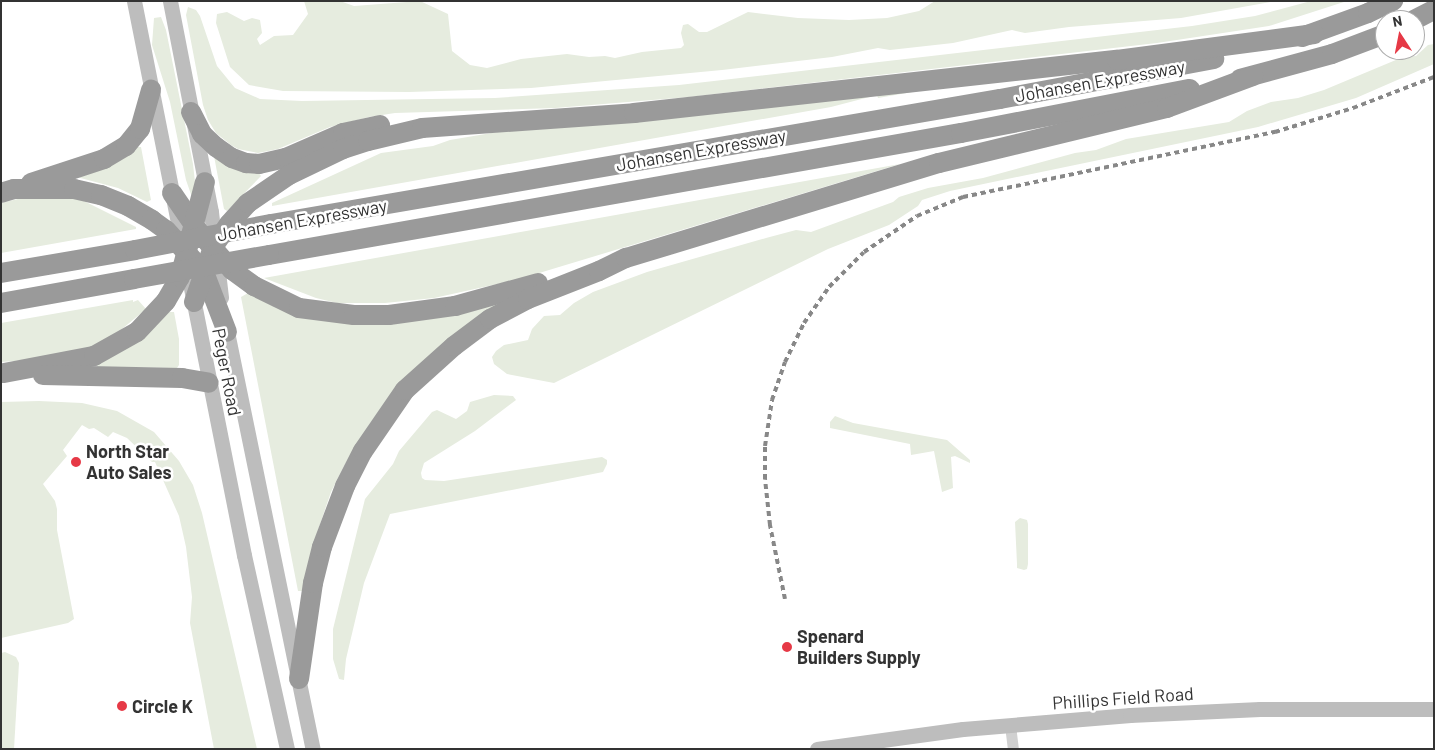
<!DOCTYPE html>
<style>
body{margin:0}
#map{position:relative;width:1435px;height:750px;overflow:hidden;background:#fff;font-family:Barlow,sans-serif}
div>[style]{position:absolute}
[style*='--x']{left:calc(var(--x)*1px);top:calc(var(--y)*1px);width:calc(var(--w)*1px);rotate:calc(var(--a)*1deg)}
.green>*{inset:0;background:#e6ecdf}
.street>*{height:11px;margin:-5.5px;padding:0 5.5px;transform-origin:5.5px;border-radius:5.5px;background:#d0d0d0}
.secondary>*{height:15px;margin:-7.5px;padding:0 7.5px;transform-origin:7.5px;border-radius:7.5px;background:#bdbdbd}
.highway>*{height:20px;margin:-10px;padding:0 10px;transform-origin:10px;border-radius:10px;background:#9a9a9a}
.rail>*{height:4px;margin-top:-2px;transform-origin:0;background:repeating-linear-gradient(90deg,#888 0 5px,transparent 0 9px)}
.highway-bridge>*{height:20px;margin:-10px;padding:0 10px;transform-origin:10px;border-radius:10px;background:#9a9a9a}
.dots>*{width:14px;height:14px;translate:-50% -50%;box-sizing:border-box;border:2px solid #fff;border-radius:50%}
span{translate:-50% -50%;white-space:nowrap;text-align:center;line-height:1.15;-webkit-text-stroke:5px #fff;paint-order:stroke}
.street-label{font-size:18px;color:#333}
.poi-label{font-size:18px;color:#333;font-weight:700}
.left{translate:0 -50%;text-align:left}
.frame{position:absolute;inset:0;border:2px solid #333;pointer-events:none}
.north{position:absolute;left:1375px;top:10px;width:50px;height:50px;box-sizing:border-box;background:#fff;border:1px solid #adadad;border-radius:50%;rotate:349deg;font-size:14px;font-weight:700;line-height:20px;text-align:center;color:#333}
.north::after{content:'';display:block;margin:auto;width:18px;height:22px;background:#e63946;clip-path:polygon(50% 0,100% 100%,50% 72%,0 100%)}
</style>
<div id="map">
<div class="green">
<div style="clip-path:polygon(304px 1px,340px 1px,354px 6px,420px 1px,448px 14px,452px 51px,470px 65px,487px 68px,521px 59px,567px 54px,589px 57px,605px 56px,615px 58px,642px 52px,681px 48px,684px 45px,681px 33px,683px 25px,688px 24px,699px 32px,707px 32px,748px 12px,798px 18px,849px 20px,887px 18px,919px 11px,935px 1px,1276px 1px,1181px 18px,1069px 27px,1025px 33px,1012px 30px,953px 43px,890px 50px,878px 48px,832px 57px,722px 70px,531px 88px,409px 92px,283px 91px,249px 85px,230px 67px,216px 23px,217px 14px,227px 12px,244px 21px,252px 18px,260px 20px,262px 33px,257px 39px,260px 45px,274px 36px,293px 35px,308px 14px)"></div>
<div style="clip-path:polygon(1311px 1px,1347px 1px,1269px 26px,1157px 43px,689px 97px,555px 108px,395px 113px,369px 117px,330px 127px,278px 149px,258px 153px,238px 149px,231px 145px,216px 133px,208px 120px,203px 105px,186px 15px,188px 7px,196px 10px,200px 16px,217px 66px,235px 88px,260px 99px,302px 101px,495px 98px,679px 85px,1192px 26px,1255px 16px)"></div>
<div style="clip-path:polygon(161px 17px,166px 30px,193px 164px,195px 182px,194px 203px,186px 180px,170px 102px,152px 45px,154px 18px)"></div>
<div style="clip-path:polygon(1434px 44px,1434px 64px,1356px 98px,1258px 127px,950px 191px,922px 200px,918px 206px,889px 225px,828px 249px,554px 383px,507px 374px,494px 364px,492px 357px,496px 351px,504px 345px,528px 340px,532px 329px,544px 316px,560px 315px,574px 303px,593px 292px,647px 272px,766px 238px,796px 230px,811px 232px,893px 202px,899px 197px,928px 188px,983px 178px,1075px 153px,1096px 150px,1126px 139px,1229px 122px,1247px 111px,1271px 102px,1298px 98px,1324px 90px,1403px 57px,1416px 56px,1428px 45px)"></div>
<div style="clip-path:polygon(918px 91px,878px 98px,877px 95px,831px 107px,272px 206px,272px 203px,381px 153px,433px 146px,450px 140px,509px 130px)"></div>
<div style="clip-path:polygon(136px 147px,141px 147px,151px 200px,147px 202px,118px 188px,73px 176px)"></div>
<div style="clip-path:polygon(214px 156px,258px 172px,261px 176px,227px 211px,224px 209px)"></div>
<div style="clip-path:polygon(900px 164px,516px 280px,434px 298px,385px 303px,337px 303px,316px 298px,264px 278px)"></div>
<div style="clip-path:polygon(22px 198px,80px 199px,136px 227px,136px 229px,1px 253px,1px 203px)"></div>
<div style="clip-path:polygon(248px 293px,282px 310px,504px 301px,383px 405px,369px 425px,344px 466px,331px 492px,318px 530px,302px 591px,298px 591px,241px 297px)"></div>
<div style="clip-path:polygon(133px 300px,133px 302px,138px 300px,146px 309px,110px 339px,91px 348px,41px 359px,1px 362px,1px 323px)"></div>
<div style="clip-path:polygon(169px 312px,174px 312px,179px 339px,179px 365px,177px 368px,97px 367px,97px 364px)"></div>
<div style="clip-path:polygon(494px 395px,513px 396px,516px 400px,475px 431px,424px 463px,421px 473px,422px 478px,425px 480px,444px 481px,602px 457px,607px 460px,607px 464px,603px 472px,390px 514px,364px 583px,346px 659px,344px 680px,339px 679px,333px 659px,333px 629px,365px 499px,393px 464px,399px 451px,432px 412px,437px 410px,456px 419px,467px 411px,470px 402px)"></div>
<div style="clip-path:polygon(39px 401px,82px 403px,117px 411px,154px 432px,179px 461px,193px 485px,202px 513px,257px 749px,214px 749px,190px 623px,192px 597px,186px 547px,179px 516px,155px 462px,152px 462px,127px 438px,113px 432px,108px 437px,94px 428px,89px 429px,82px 425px,63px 450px,67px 456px,43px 484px,55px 501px,57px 509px,57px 530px,74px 619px,68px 623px,1px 638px,1px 402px)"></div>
<div style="clip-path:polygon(835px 416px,853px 423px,947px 440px,970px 460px,970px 463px,955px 456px,951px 457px,953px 488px,942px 492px,934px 451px,911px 455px,910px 444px,830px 428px,830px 422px)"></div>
<div style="clip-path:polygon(1020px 518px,1027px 520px,1028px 524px,1028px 564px,1027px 569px,1024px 570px,1017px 568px,1017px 564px,1015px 522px)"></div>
<div style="clip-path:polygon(5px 652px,16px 657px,19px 663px,14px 749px,1px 749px,1px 653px)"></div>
</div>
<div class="street">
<div style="--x:1010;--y:725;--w:24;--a:83"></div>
</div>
<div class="secondary">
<div style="--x:134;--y:1;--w:565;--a:78.77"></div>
<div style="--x:244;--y:555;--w:199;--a:77.5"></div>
<div style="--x:170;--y:1;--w:215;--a:79"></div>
<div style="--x:211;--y:212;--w:86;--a:83.3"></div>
<div style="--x:225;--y:322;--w:436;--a:78.4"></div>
<div style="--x:817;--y:749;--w:147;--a:-7.8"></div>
<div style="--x:963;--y:729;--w:168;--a:-4.8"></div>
<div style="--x:1130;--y:715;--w:130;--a:-2.6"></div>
<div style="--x:1260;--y:709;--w:174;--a:0"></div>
</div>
<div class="highway">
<div style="--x:1414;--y:20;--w:22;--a:-27"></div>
<div style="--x:1302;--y:37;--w:70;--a:-20"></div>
<div style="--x:1368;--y:13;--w:28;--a:-26"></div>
<div style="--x:1240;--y:79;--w:95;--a:-15.2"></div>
<div style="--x:1332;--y:54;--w:57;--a:-20.7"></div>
<div style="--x:191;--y:112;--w:25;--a:63"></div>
<div style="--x:202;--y:134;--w:19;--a:43"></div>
<div style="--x:216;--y:147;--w:19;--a:35"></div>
<div style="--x:232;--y:158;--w:15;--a:20"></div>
<div style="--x:246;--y:163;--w:13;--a:4"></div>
<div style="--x:259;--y:164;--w:28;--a:-13"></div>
<div style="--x:286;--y:158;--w:62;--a:-23.7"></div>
<div style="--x:343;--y:133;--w:38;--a:-12"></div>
<div style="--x:31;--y:183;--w:77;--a:-18.2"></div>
<div style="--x:104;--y:159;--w:26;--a:-31"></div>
<div style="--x:126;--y:146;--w:22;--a:-51"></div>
<div style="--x:140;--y:129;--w:41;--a:-74.2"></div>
<div style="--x:1;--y:193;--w:14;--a:-17"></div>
<div style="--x:14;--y:189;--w:60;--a:0"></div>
<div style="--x:74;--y:189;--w:28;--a:13"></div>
<div style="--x:101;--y:195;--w:29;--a:22"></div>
<div style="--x:128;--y:206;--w:28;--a:30"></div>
<div style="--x:152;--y:220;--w:17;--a:36"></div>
<div style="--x:166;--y:230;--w:57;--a:47.9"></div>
<div style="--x:204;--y:272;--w:64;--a:69"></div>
<div style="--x:172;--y:193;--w:46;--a:55.6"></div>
<div style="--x:198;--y:231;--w:52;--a:48.9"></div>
<div style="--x:232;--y:270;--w:27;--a:36"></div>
<div style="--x:254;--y:286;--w:50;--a:26.1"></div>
<div style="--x:299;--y:308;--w:55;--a:7.3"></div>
<div style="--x:354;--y:315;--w:35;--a:0"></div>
<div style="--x:389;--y:315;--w:67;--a:-7.8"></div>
<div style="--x:455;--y:306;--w:86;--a:-15.5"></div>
<div style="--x:271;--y:224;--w:740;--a:-9.73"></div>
<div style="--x:1000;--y:99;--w:218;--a:-10.6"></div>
<div style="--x:269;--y:255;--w:703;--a:-10"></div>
<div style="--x:961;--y:133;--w:233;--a:-10.9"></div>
<div style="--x:1;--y:273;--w:136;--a:-9.7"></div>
<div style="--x:194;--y:302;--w:58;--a:-70.9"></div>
<div style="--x:213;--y:247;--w:28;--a:-55"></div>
<div style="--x:229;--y:224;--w:28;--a:-48"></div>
<div style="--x:248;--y:203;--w:50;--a:-34.3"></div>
<div style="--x:289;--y:175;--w:60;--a:-25.7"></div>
<div style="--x:343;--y:149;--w:26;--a:-18"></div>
<div style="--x:368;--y:141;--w:56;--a:-13.5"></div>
<div style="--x:422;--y:128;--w:213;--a:-4"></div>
<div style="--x:634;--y:113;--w:486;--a:-6.3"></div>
<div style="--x:1117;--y:60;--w:199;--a:-7.5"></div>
<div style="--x:1;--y:303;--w:135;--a:-10.2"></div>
<div style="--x:4;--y:373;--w:92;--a:-10.7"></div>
<div style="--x:94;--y:356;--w:49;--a:-29.2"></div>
<div style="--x:137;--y:332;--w:42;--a:-46.9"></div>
<div style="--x:166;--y:301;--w:28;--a:-60"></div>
<div style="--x:180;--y:277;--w:98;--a:-75.3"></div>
<div style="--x:43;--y:375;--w:139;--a:1.2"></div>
<div style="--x:182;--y:378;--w:27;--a:10"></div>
<div style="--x:299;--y:679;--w:97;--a:-81.7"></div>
<div style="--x:313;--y:583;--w:37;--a:-76"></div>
<div style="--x:322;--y:547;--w:65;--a:-69.3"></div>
<div style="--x:345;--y:486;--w:39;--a:-63"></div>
<div style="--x:363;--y:451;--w:74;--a:-55.5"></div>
<div style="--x:405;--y:390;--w:66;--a:-41.9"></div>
<div style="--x:454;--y:346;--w:45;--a:-36.9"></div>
<div style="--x:490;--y:319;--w:43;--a:-27.8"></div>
<div style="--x:528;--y:299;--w:76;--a:-21.5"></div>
<div style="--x:599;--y:271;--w:30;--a:-26"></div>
<div style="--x:626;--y:258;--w:327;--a:-16.9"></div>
<div style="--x:939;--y:163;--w:235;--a:-13.6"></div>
<div style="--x:1167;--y:108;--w:92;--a:-20.4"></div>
</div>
<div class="rail">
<div style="--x:785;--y:599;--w:76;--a:-101.5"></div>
<div style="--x:770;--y:525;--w:46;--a:-96.2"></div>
<div style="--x:765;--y:479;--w:33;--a:-90"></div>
<div style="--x:765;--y:446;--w:47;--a:-81.3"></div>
<div style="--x:772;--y:400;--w:40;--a:-71.1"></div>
<div style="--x:785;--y:362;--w:43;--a:-64"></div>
<div style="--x:804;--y:323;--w:44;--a:-55.2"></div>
<div style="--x:829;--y:287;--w:49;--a:-45"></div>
<div style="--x:864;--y:252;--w:64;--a:-34.2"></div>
<div style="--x:917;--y:216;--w:50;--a:-22.4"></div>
<div style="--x:963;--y:197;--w:319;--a:-11.8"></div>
<div style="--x:1275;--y:132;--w:82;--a:-17.1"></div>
<div style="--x:1353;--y:108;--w:87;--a:-20.9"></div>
</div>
<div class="highway-bridge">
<div style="--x:135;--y:250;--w:138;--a:-10.8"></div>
<div style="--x:134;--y:279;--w:137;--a:-10.1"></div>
</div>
<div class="dots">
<div style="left:76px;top:462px;background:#e63946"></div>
<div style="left:787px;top:647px;background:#e63946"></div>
<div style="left:122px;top:706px;background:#e63946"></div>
</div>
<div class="street-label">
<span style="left:1100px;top:81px;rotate:-10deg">Johansen Expressway</span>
<span style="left:701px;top:150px;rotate:-10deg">Johansen Expressway</span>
<span style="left:302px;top:220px;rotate:-10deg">Johansen Expressway</span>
<span style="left:227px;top:372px;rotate:79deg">Peger Road</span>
<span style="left:1123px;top:698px;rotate:-4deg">Phillips Field Road</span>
</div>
<div class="poi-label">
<span class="left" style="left:86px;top:462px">North Star<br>Auto Sales</span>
<span class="left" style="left:797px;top:647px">Spenard<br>Builders Supply</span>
<span class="left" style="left:132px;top:706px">Circle K</span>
</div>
<div class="frame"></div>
<div class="north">N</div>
</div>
